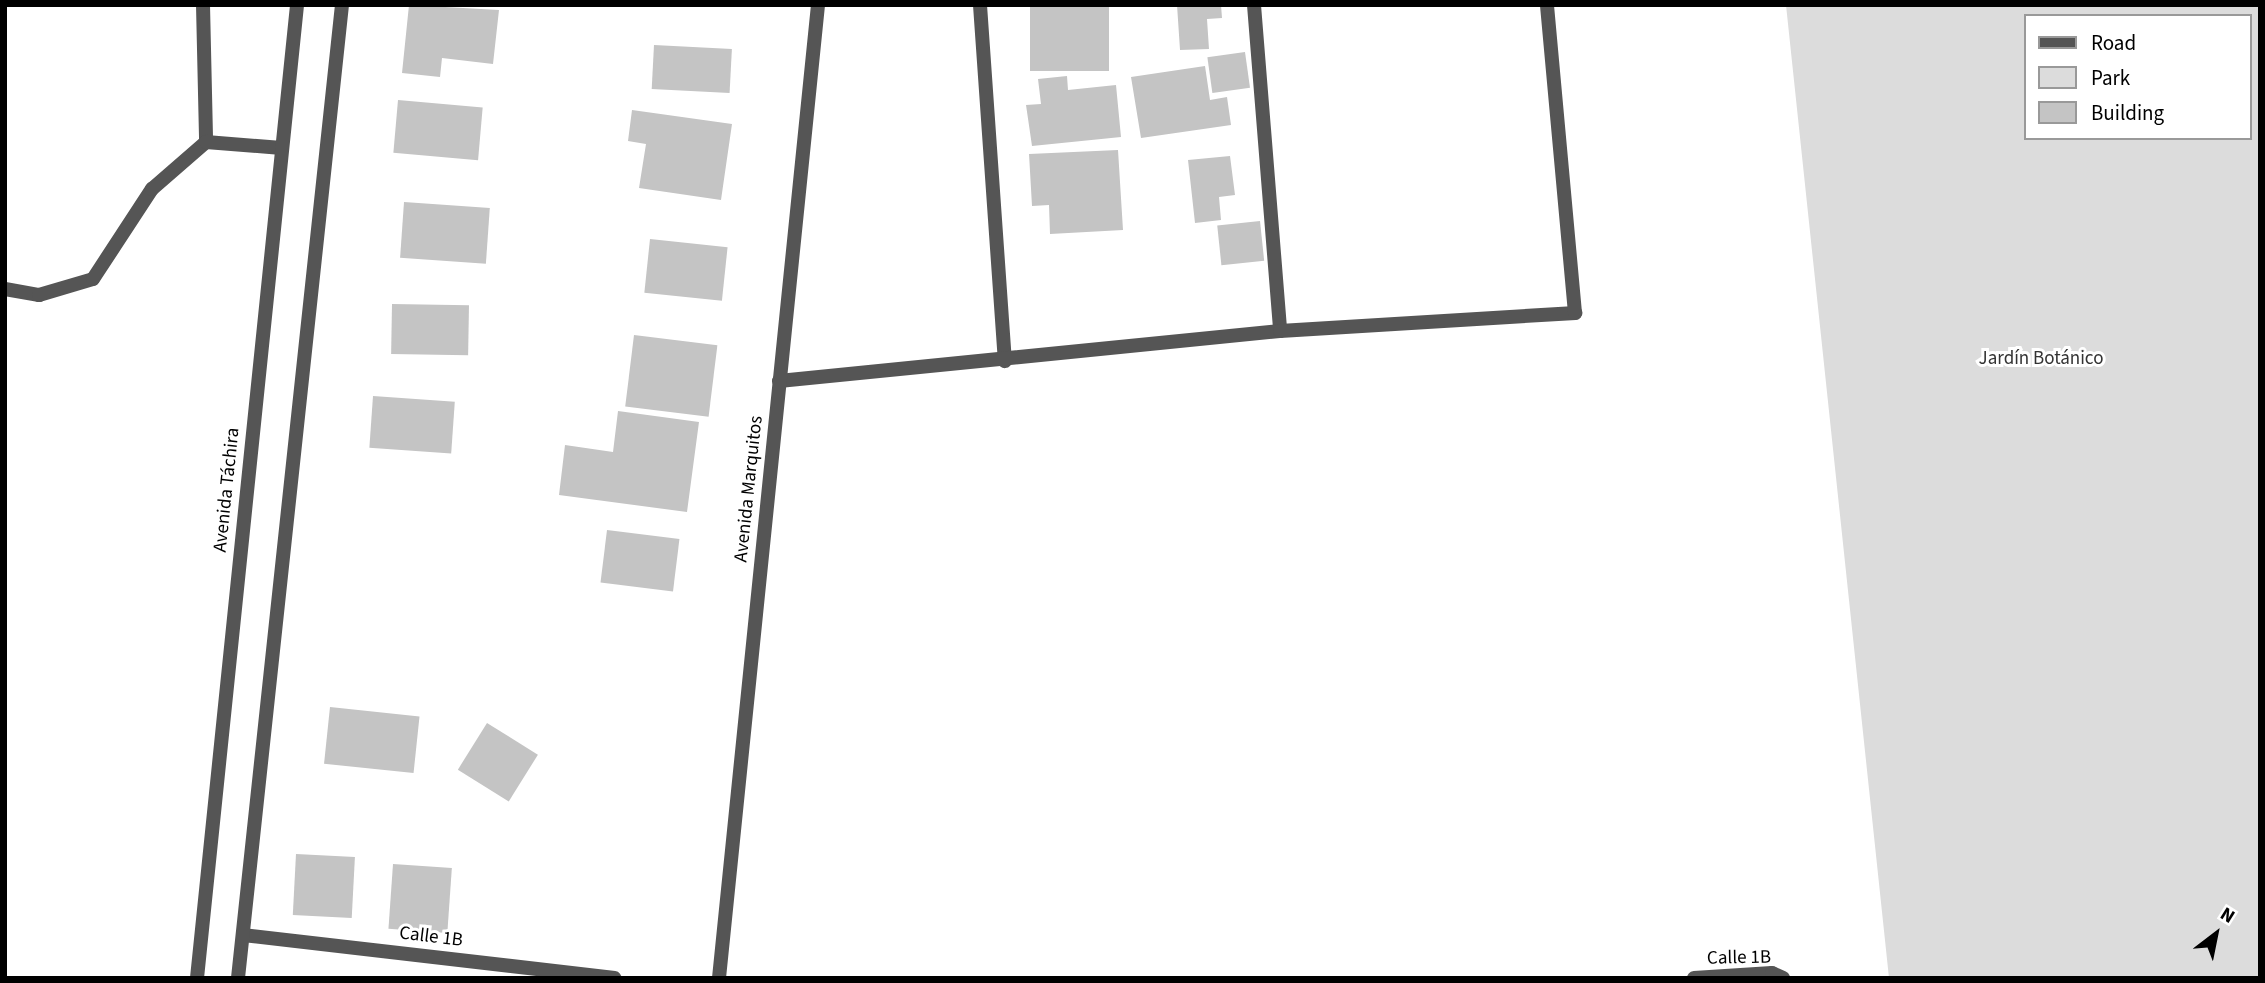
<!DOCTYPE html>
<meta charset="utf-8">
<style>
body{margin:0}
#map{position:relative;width:2265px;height:983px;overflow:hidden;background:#fff;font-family:"Source Sans 3",sans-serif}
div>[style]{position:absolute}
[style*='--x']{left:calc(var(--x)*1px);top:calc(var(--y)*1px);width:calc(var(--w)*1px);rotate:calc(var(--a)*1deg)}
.green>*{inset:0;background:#dcdcdc}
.building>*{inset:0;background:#c4c4c4;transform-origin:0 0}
.lane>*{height:14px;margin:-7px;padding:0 7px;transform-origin:7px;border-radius:7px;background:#555}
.street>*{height:14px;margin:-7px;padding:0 7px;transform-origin:7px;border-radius:7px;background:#555}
span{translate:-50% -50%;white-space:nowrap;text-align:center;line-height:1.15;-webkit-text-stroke:6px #fff;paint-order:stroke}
.park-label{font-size:19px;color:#333}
.street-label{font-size:19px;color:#000}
.frame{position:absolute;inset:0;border:7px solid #000;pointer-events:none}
.legend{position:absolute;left:2024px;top:14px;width:228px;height:126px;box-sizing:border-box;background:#fff;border:2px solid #999;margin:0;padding:9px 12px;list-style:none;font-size:21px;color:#000}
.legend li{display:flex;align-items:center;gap:14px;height:35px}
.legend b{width:35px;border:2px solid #999}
.north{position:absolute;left:2181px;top:899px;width:70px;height:70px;-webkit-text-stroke:5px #fff;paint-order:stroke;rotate:32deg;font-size:19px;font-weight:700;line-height:28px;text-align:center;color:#000}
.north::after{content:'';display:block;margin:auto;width:24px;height:32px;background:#000;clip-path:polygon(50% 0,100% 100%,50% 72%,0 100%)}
</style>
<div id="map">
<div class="green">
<div style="clip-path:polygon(evenodd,1786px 5px,2260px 5px,2260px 978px,1889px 978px,1786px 5px,2025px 16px,2249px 16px,2249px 138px,2025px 138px,2025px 16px)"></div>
</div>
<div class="building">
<div style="clip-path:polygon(409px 5px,499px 10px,493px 64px,442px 58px,440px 77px,402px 73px)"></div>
<div style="left:1030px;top:5px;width:79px;height:66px"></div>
<div style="clip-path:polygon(1177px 5px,1221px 5px,1222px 18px,1207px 19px,1209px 49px,1180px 50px)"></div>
<div style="left:654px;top:45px;width:78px;height:44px;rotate:3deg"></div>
<div style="left:1245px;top:52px;width:36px;height:38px;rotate:82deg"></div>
<div style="clip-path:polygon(1205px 66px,1210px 100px,1227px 97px,1231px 125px,1141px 138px,1131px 77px)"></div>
<div style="clip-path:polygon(1067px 76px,1068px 90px,1116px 85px,1121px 137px,1032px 146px,1026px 105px,1041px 104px,1038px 79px)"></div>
<div style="left:398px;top:100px;width:85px;height:53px;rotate:5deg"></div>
<div style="clip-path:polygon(632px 110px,732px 124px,721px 200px,639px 188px,646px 144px,628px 141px)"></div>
<div style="clip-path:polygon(1118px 150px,1123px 230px,1050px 234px,1049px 205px,1032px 206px,1029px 154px)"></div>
<div style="clip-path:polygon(1230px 156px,1235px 195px,1219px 197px,1221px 220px,1195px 223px,1188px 160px)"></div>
<div style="left:404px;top:202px;width:86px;height:56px;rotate:4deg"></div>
<div style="left:1260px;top:221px;width:40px;height:43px;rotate:84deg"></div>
<div style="left:650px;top:239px;width:78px;height:54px;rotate:6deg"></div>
<div style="left:392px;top:304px;width:77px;height:50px;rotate:1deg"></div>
<div style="left:634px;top:335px;width:84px;height:72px;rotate:7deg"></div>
<div style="left:373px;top:396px;width:82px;height:52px;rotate:4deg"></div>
<div style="clip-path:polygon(618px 411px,699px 422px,687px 512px,559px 495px,565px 445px,613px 452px)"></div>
<div style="left:607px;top:530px;width:73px;height:53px;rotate:7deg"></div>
<div style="left:330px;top:707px;width:90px;height:57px;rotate:6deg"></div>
<div style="left:487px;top:723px;width:60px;height:55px;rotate:32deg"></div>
<div style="left:296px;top:854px;width:59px;height:61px;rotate:3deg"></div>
<div style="left:393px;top:864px;width:59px;height:65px;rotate:4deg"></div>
</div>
<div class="lane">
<div style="--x:203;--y:5;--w:137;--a:88.7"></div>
</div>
<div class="street">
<div style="--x:980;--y:5;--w:357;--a:86"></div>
<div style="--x:1254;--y:5;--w:327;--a:85.4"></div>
<div style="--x:5;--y:289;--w:35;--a:10"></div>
<div style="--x:39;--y:295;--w:56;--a:-16.5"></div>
<div style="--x:93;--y:279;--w:108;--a:-56.8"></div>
<div style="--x:152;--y:189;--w:72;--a:-41"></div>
<div style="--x:206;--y:142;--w:76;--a:4.5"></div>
<div style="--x:779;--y:381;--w:503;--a:-5.7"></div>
<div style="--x:1280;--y:331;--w:296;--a:-3.5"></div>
<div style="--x:1575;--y:313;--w:309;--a:-95.2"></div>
<div style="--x:243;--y:935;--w:374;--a:6.6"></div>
<div style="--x:197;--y:978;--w:978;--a:-84.13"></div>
<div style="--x:238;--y:978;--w:979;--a:-83.9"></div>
<div style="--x:719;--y:978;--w:978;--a:-84.19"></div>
<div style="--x:1694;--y:978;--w:78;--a:-3.7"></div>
<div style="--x:1772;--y:973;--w:12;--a:24"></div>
</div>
<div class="park-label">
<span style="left:2041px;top:359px">Jardín Botánico</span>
</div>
<div class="street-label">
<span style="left:749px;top:489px;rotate:-84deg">Avenida Marquitos</span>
<span style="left:227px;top:490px;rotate:-84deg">Avenida Táchira</span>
<span style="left:431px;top:937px;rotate:7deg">Calle 1B</span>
<span style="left:1739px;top:958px;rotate:-1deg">Calle 1B</span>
</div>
<div class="frame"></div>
<ul class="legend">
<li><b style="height:9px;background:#555"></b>Road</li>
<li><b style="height:19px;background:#dcdcdc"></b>Park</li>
<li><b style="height:19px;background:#c4c4c4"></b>Building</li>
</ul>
<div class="north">N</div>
</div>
